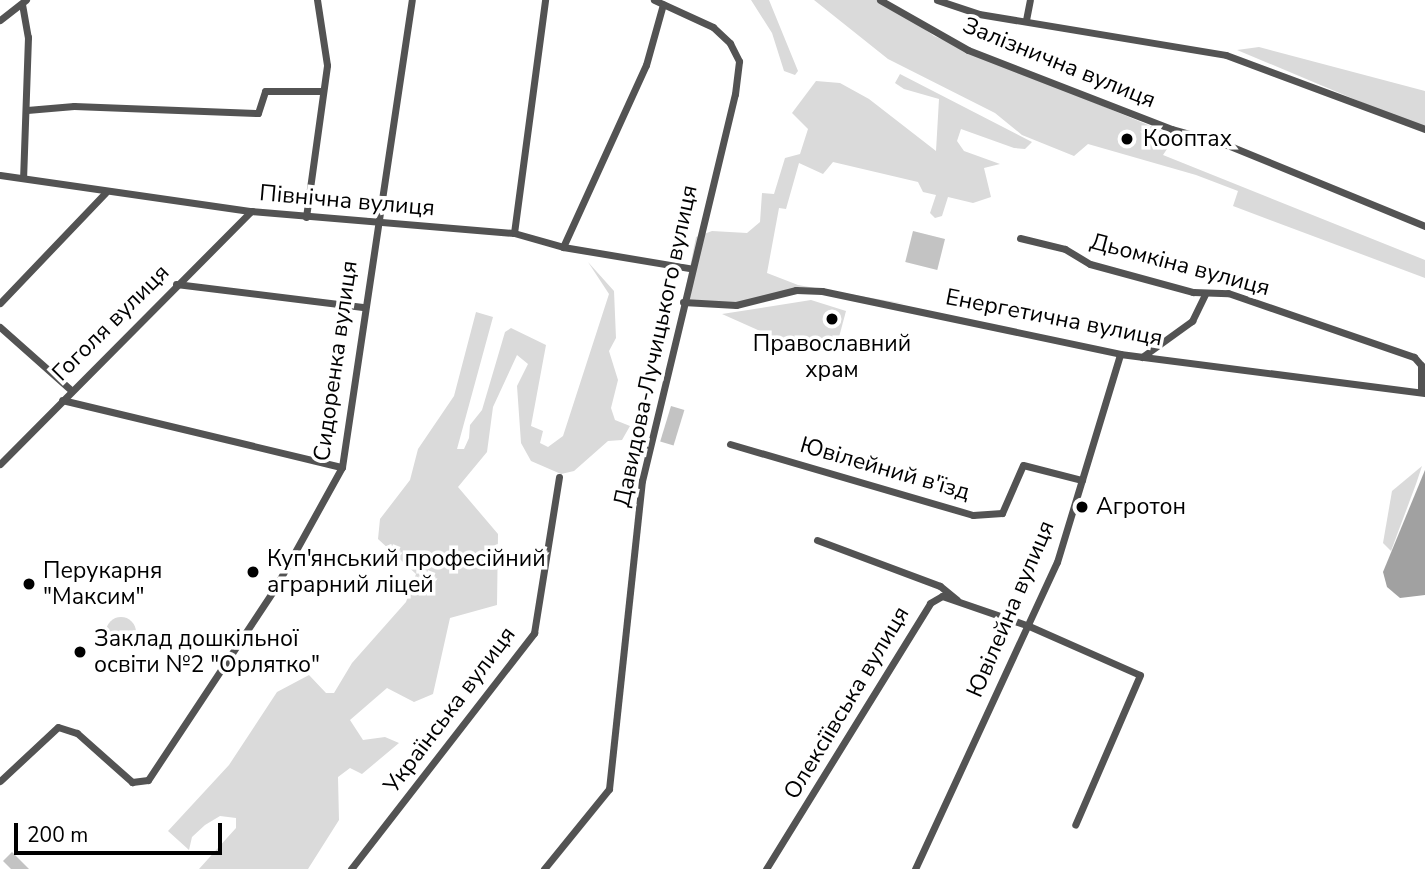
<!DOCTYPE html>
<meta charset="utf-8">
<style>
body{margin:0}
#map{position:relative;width:1425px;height:869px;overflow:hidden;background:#fff;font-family:"Nunito Sans",sans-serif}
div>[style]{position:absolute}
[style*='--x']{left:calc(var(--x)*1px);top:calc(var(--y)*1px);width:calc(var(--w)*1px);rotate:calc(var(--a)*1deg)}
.green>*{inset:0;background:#dadada}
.round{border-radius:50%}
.water>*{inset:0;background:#a1a1a1}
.building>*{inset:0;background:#c3c3c3;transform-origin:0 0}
.minor>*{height:7px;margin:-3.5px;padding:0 3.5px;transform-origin:3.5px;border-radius:3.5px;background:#535353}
.dots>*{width:19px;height:19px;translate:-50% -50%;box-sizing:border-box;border:4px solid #fff;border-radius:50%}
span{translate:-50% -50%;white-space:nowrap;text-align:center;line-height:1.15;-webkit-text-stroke:7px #fff;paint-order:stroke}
.street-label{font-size:23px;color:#000}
.poi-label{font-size:23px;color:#000}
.left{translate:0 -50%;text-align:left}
.scale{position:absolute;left:14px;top:823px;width:208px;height:32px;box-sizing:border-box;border:4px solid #000;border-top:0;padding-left:9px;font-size:21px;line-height:24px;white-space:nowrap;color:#000;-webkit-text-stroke:5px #fff;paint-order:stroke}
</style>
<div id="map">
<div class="green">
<div style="clip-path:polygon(751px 0,769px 0,798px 71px,795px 75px,784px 71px,772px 33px)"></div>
<div style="clip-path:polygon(814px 0,885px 0,934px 36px,1165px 132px,1169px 146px,1163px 155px,1425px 260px,1425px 278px,1233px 206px,1238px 191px,1196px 175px,1088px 144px,1074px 156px,1022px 135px,995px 113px,888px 59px)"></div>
<div style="clip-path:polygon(1259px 47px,1425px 91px,1425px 129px,1237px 50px)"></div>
<div style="clip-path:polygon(900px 74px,1032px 142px,1025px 149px,1014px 148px,961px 129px,957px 141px,964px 151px,1000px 164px,984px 168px,991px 197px,973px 203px,948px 197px,942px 216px,935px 218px,930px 213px,936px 195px,923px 192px,918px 182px,833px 162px,823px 174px,799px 163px,786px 209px,779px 208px,767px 273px,798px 285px,906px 304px,796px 290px,738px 305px,683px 302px,696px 237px,712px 231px,747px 233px,760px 222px,762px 193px,774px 194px,785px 158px,800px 154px,808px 129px,792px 113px,816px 81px,840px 83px,869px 99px,936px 151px,939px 99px,904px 89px,895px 83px)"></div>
<div style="clip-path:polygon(588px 262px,614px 291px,616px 338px,609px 351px,618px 380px,611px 408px,615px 420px,630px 426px,622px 440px,608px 441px,574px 471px,561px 474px,531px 461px,521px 443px,517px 386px,528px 364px,517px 355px,493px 407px,487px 452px,458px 487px,498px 534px,497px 605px,450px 618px,433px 694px,414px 702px,387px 688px,350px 720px,363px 740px,385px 737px,399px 743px,362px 774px,350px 768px,338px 777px,339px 820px,308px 869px,199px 869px,236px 828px,236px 818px,220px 816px,205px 825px,192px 837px,189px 850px,168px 831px,229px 765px,277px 692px,309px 675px,326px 693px,334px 693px,352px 663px,406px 602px,416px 574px,378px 539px,380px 519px,410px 480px,418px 449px,454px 396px,476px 312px,493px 317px,457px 449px,464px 449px,469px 438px,470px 425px,482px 410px,505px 332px,511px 328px,546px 345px,531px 426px,543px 431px,540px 443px,548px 447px,563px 436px,609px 294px)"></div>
<div style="clip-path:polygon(811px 300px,846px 311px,835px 352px,771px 336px,722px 314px)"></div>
<div style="clip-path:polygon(1422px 466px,1416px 484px,1391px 551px,1383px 543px,1392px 491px)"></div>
<div class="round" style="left:106px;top:617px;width:30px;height:30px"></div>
</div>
<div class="water">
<div style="clip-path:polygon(1425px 470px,1425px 595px,1400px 598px,1387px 587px,1383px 572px)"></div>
</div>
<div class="building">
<div style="left:913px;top:231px;width:33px;height:32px;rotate:14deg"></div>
<div style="left:671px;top:406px;width:14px;height:37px;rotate:17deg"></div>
<div style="clip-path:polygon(12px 852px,29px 869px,11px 869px,3px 861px)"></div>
</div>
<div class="minor">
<div style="--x:880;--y:0;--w:101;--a:29.6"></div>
<div style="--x:968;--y:50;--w:219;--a:21.2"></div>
<div style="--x:1172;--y:129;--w:55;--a:15.8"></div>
<div style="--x:1225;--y:144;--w:216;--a:22.3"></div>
<div style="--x:937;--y:0;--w:44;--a:18.4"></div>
<div style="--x:979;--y:14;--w:250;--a:9.4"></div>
<div style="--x:1226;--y:55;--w:212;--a:20.4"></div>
<div style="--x:22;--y:4;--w:34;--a:80"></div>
<div style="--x:28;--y:37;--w:141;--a:92"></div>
<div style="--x:0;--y:20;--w:33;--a:-38"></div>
<div style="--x:1026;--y:20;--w:20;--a:-79"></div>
<div style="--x:27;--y:110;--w:47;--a:-4.9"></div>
<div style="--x:74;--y:106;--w:184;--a:2.2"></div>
<div style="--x:258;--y:113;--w:23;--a:-72"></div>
<div style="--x:265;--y:91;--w:58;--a:0"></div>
<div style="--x:0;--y:175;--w:254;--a:8.2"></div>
<div style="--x:251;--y:211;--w:264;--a:4.8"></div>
<div style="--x:514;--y:233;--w:51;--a:15.9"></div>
<div style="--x:563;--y:247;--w:128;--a:9.5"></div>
<div style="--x:306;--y:217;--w:153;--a:-82.1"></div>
<div style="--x:327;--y:65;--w:66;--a:-98.7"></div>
<div style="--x:514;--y:233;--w:235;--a:-82.4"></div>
<div style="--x:1020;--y:238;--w:46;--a:13.7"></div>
<div style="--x:1065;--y:249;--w:29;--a:31"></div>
<div style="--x:1090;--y:264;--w:107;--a:15.2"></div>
<div style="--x:1193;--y:292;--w:35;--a:2"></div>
<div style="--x:1228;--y:293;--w:197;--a:19"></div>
<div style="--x:1414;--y:357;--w:11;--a:49"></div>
<div style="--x:1421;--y:365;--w:27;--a:90"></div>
<div style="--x:563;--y:247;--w:200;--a:-65.5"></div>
<div style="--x:646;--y:65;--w:63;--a:-74.4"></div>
<div style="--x:176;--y:284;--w:188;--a:7"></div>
<div style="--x:683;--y:302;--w:53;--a:3.2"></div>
<div style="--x:736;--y:305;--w:62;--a:-14"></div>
<div style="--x:796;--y:290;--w:26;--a:2"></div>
<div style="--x:822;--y:291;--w:305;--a:11.9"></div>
<div style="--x:1120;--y:354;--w:307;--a:7.3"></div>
<div style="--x:0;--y:303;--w:153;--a:-46.3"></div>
<div style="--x:0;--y:327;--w:95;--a:41.6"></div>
<div style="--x:1142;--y:357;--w:62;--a:-35.8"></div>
<div style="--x:1192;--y:321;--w:30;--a:-64"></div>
<div style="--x:62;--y:400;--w:288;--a:13.5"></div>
<div style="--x:730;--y:444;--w:253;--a:16.3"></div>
<div style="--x:973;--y:515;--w:29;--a:-4"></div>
<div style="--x:1002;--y:513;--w:52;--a:-66.4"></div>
<div style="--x:1023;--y:465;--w:61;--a:14.3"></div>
<div style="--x:0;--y:464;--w:356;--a:-45.2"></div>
<div style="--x:817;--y:540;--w:131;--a:20.5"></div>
<div style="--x:940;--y:586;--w:22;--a:39"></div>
<div style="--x:0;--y:781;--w:79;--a:-43"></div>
<div style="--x:58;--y:727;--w:20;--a:18"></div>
<div style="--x:77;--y:733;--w:74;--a:41.7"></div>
<div style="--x:132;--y:782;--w:16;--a:-7"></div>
<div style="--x:148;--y:780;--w:230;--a:-56.5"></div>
<div style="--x:275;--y:588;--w:138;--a:-61"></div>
<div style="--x:342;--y:467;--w:472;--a:-81.5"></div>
<div style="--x:351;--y:869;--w:299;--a:-52.2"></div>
<div style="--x:534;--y:633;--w:158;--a:-80.9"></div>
<div style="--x:544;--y:869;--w:103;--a:-50.9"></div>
<div style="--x:609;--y:789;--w:310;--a:-83.9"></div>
<div style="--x:642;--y:481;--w:398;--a:-76.5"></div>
<div style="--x:735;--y:94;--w:33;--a:-83"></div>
<div style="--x:739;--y:61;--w:20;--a:-117"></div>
<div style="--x:730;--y:43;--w:23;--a:-137"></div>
<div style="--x:713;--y:27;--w:65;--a:-155.4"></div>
<div style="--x:766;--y:869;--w:312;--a:-58.3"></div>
<div style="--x:930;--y:603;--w:14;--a:-30"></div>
<div style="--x:942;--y:596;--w:92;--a:19"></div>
<div style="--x:1029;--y:626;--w:121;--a:23.8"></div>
<div style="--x:1140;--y:675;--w:163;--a:113.4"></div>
<div style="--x:915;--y:869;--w:338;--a:-65.2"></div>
<div style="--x:1057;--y:562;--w:217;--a:-73.1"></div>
</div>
<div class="dots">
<div style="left:1127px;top:139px;background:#000"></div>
<div style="left:832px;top:319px;background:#000"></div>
<div style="left:1082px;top:507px;background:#000"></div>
<div style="left:253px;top:572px;background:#000"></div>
<div style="left:29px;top:584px;background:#000"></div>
<div style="left:80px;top:652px;background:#000"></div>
</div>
<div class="street-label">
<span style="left:1059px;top:63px;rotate:22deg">Залізнична вулиця</span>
<span style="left:347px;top:201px;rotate:5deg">Північна вулиця</span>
<span style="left:1180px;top:265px;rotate:15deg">Дьомкіна вулиця</span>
<span style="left:1054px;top:318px;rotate:11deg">Енергетична вулиця</span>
<span style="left:111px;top:323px;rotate:-45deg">Гоголя вулиця</span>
<span style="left:656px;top:346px;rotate:-78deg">Давидова-Лучицького вулиця</span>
<span style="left:336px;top:361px;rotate:-82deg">Сидоренка вулиця</span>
<span style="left:885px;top:469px;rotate:16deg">Ювілейний в'їзд</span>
<span style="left:1011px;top:609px;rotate:-67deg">Ювілейна вулиця</span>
<span style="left:847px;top:703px;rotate:-59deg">Олексіївська вулиця</span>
<span style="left:450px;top:710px;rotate:-53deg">Українська вулиця</span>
</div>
<div class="poi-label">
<span class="left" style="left:1143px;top:139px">Кооптах</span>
<span style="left:832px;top:357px">Православний<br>храм</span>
<span class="left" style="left:1096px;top:507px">Агротон</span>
<span class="left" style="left:267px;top:572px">Куп'янський професійний<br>аграрний ліцей</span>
<span class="left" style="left:43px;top:584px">Перукарня<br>"Максим"</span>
<span class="left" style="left:94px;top:652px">Заклад дошкільної<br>освіти №2 "Орлятко"</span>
</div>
<div class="scale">200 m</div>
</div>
